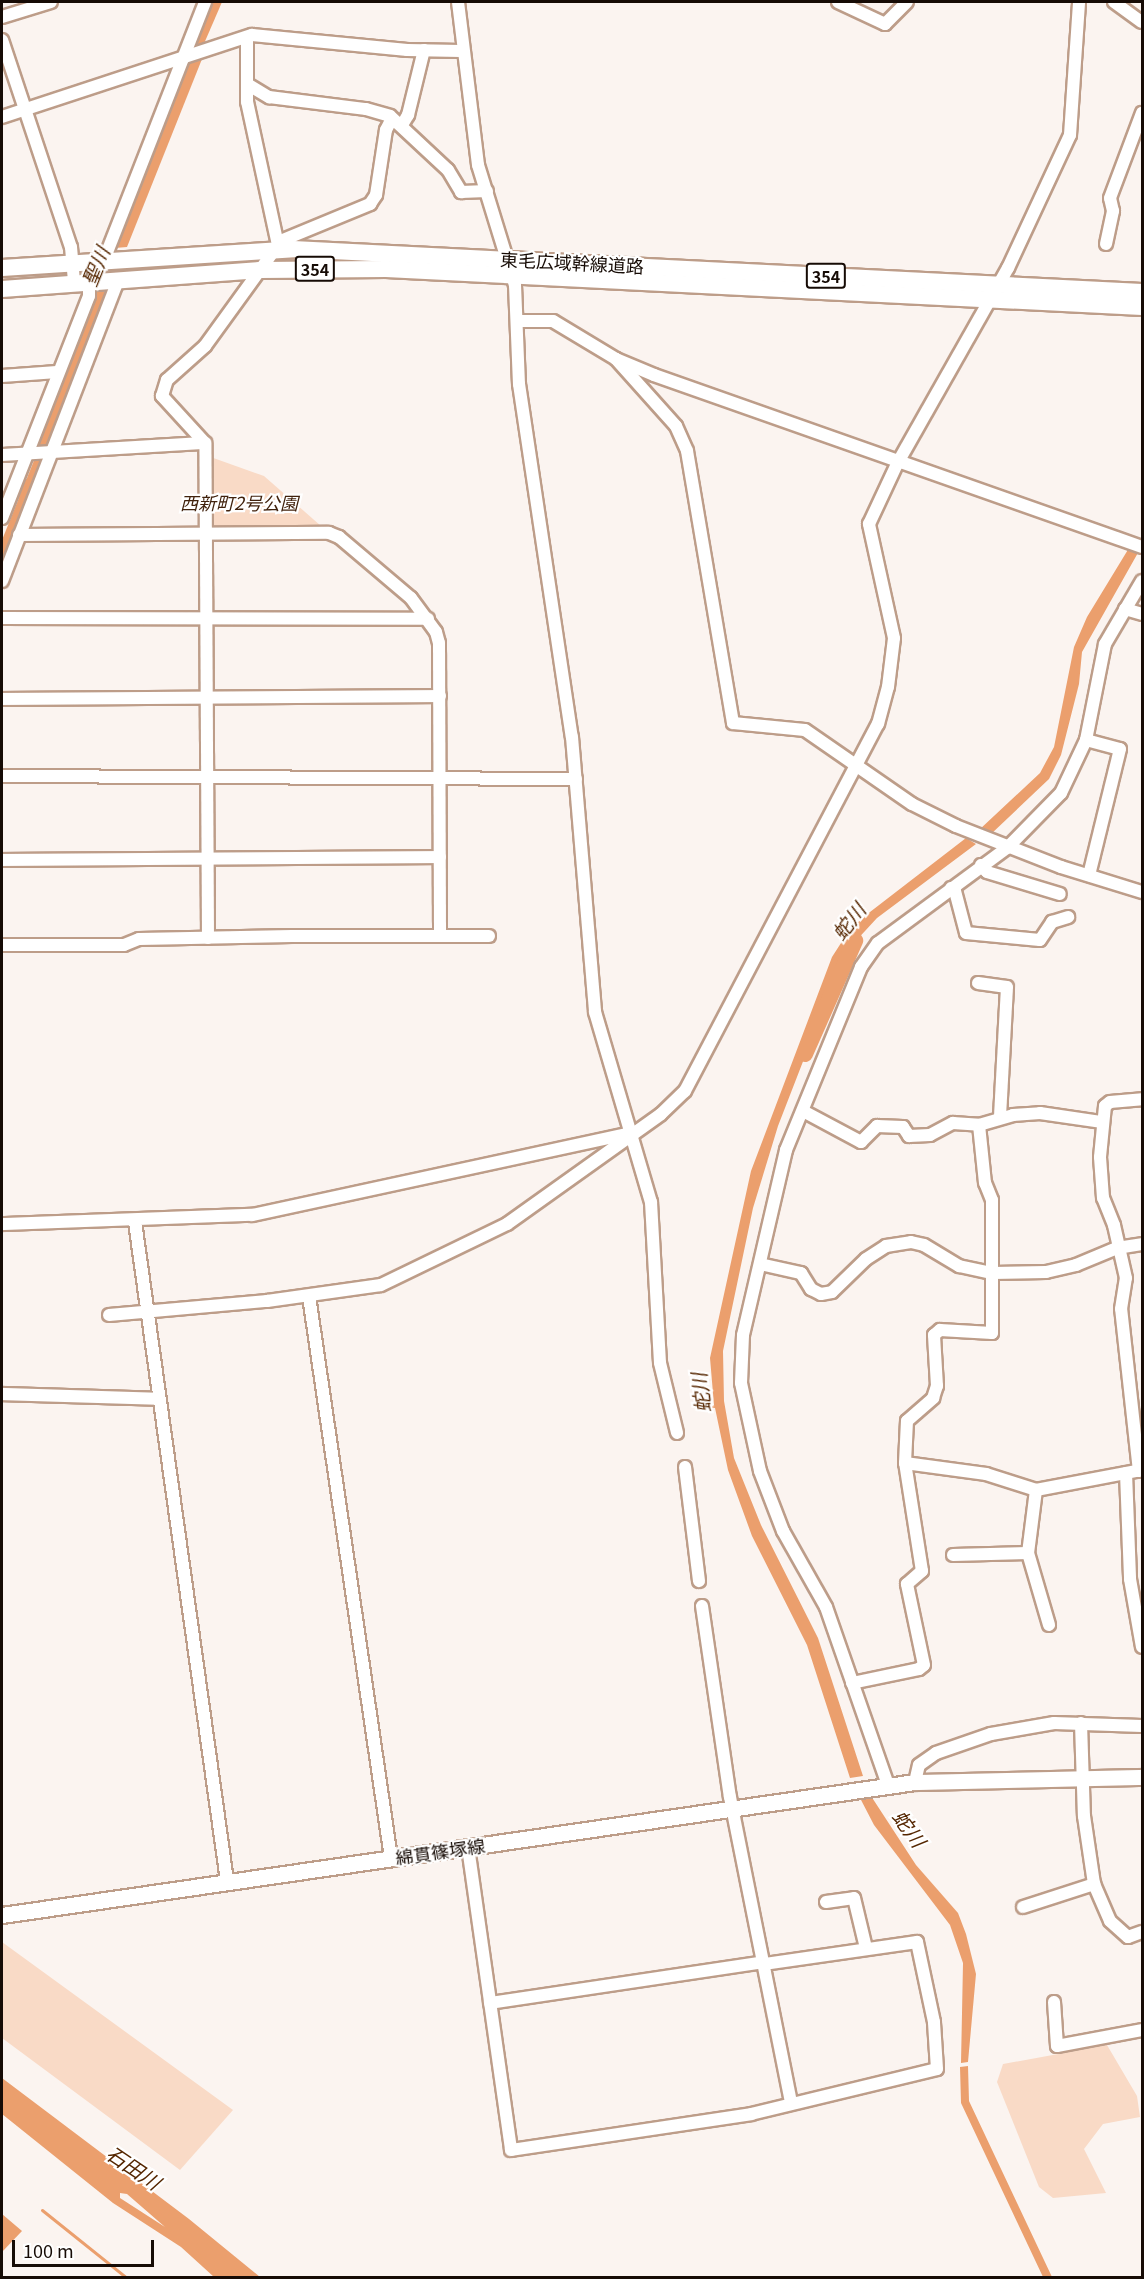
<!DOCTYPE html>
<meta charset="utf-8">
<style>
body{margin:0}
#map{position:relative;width:1144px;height:2279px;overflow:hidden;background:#fbf4f0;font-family:Georgia,"Noto Sans JP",serif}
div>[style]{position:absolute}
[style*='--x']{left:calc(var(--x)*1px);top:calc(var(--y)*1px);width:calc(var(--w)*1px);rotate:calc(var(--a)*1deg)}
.green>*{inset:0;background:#f9dac6}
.water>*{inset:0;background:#eb9f6d}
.stream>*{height:3px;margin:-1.5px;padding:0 1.5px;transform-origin:1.5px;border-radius:1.5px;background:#eb9f6d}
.river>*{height:16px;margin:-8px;padding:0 8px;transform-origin:8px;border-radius:8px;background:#eb9f6d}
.roads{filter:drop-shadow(2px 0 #bd9d89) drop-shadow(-2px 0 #bd9d89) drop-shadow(0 2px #bd9d89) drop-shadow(0 -2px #bd9d89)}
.minor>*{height:12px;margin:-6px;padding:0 6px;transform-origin:6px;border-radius:6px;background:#fff}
.major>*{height:15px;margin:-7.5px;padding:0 7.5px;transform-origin:7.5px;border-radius:7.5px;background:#fff}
.highway>*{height:16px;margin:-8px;padding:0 8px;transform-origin:8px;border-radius:8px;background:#fff}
span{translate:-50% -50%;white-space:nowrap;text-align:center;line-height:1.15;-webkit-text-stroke:4.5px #fff;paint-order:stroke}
.shield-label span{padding:2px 4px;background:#fff;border:2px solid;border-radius:4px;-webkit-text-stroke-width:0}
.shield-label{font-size:16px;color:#160b05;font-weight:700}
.street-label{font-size:18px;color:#160b05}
.park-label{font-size:18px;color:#41220d;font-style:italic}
.water-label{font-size:20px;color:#552600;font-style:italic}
.frame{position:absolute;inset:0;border:3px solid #160b05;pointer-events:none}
.scale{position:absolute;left:12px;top:2240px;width:142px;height:27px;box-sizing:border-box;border:3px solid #160b05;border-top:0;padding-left:8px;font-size:18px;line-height:21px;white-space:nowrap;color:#160b05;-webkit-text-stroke:4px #fff;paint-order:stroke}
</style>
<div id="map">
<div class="green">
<div style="clip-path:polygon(205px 455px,264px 476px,329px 533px,206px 535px)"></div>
<div style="clip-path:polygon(2px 1942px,233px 2110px,180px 2170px,2px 2038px)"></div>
<div style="clip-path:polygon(1107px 2045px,1137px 2096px,1140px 2117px,1103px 2124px,1084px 2149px,1106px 2193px,1053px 2198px,1039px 2187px,997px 2082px,1003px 2064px)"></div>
</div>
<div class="water">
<div style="clip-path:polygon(213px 2px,222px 2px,203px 46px,192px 50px)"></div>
<div style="clip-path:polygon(202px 59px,127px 247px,115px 248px,186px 63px)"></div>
<div style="clip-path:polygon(97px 292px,110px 292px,50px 446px,35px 446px)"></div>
<div style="clip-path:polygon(47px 457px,2px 569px,2px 540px,35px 458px)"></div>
<div style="clip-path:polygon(1129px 548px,1139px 551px,1082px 652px,1079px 684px,1061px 755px,1049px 779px,990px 835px,979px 830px,1040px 773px,1054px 747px,1074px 647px,1087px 617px)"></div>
<div style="clip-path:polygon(966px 838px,976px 844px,877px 918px,853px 944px,828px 997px,778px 1126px,753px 1208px,723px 1351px,724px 1401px,734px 1458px,761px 1525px,818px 1638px,863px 1776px,850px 1778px,807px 1645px,752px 1536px,728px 1470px,715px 1408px,707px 1407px,714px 1405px,710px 1358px,751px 1171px,832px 957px,850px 929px,870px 912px)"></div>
<div style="clip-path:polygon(871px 1796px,916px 1865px,958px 1913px,966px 1934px,976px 1974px,968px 2062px,961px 2063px,963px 1963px,950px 1925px,874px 1825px,860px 1798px)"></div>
<div style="clip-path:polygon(968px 2066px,969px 2101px,1052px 2277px,1043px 2277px,961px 2103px,960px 2067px)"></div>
<div style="clip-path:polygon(evenodd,2px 2078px,189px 2219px,260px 2277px,214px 2277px,181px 2247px,113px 2203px,2px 2114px,2px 2078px,120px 2193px,127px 2194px,165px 2227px,120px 2198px,120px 2193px)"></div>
<div style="clip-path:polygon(2px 2214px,22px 2231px,2px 2252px)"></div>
</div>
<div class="stream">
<div style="--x:20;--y:496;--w:17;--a:-69"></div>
<div style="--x:42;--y:2210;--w:109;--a:38.7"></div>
</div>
<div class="river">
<div style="--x:805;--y:1054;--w:124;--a:-66.1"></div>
</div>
<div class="roads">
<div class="minor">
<div style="--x:458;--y:2;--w:164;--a:83"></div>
<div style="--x:478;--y:165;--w:126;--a:72.9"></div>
<div style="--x:515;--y:285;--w:99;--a:87.7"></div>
<div style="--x:519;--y:384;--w:357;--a:81.5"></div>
<div style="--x:572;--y:737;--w:276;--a:85.2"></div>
<div style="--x:595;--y:1012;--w:198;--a:73.6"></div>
<div style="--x:651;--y:1202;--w:161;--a:86.8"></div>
<div style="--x:660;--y:1363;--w:72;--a:76.3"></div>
<div style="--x:838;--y:2;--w:52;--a:25.1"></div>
<div style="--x:885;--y:24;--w:31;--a:-45"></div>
<div style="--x:1114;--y:2;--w:34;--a:36"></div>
<div style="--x:2;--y:17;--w:51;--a:-17"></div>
<div style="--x:2;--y:40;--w:218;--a:71.6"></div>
<div style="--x:71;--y:247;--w:36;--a:85"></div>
<div style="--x:247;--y:84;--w:26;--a:31"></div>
<div style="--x:269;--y:97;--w:98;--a:7.1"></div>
<div style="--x:366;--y:109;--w:25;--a:16"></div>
<div style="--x:390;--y:116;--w:79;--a:43"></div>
<div style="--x:448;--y:170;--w:26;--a:59"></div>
<div style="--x:461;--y:192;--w:26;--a:-2"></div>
<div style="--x:2;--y:117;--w:263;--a:-18.2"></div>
<div style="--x:252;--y:35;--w:156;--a:5.5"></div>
<div style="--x:407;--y:50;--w:54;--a:1.1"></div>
<div style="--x:402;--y:125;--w:12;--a:-59"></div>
<div style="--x:408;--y:115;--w:67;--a:-76.2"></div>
<div style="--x:278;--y:242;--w:100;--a:-22.4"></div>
<div style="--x:370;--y:204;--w:11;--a:-56"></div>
<div style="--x:376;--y:195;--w:66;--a:-81.3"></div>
<div style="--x:386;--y:130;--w:13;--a:-63"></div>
<div style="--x:1106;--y:244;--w:34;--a:-78"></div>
<div style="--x:1113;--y:211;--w:13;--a:-103"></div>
<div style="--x:1110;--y:198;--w:91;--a:-69.4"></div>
<div style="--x:104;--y:260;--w:277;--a:-68.6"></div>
<div style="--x:517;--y:321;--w:36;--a:0"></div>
<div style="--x:553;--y:321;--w:74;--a:31.1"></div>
<div style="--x:616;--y:359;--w:41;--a:22.8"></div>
<div style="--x:654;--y:375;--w:517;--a:19.42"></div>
<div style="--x:616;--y:359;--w:90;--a:48.2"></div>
<div style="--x:676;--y:426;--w:27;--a:66"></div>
<div style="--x:687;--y:451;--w:276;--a:80.4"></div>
<div style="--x:733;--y:723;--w:72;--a:5.6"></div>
<div style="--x:805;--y:730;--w:130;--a:34.7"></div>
<div style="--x:912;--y:804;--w:49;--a:26.6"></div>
<div style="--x:956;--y:826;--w:113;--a:21.3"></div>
<div style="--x:1061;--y:867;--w:85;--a:17.2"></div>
<div style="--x:2;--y:376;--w:55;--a:-4.2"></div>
<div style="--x:2;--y:455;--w:203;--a:-3.4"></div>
<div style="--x:2;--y:518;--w:238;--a:-68.6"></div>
<div style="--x:89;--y:296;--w:14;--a:-90"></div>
<div style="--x:19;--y:535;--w:310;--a:-0.4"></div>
<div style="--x:329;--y:533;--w:11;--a:22"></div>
<div style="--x:339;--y:537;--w:94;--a:40.3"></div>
<div style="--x:411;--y:598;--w:42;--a:53.7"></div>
<div style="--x:436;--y:632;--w:11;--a:75"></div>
<div style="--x:439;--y:643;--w:293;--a:89.8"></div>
<div style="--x:2;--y:581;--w:323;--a:-68.9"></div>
<div style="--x:1125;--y:609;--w:18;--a:16"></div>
<div style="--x:2;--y:618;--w:426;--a:0.1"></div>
<div style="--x:2;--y:699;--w:438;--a:-0.4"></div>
<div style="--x:1086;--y:740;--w:35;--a:15"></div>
<div style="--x:1120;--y:749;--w:130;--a:103.8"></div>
<div style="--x:2;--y:776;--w:574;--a:0.3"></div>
<div style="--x:2;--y:860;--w:438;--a:-0.4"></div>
<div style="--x:981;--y:865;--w:9;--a:49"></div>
<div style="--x:987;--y:872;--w:76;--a:16.8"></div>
<div style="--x:951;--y:888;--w:5;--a:37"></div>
<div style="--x:955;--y:891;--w:43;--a:75.3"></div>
<div style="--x:966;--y:933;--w:74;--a:5.4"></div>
<div style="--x:1040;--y:940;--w:22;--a:-56"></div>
<div style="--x:1052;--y:922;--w:17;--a:-17"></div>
<div style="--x:208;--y:938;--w:495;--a:-90.3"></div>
<div style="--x:205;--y:443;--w:64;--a:-132.5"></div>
<div style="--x:162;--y:396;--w:17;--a:-73"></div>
<div style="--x:167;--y:380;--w:51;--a:-41.8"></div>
<div style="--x:205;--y:346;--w:125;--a:-54.1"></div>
<div style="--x:278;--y:245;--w:146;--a:-102.2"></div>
<div style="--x:247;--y:102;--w:65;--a:-90"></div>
<div style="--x:2;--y:945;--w:122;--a:0"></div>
<div style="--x:124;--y:945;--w:16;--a:-22"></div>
<div style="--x:139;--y:939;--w:153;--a:-1.1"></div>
<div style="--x:292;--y:936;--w:197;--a:0"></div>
<div style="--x:978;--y:983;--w:29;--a:8"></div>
<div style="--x:1007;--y:987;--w:129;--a:93.1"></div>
<div style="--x:803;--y:1111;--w:66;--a:28.1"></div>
<div style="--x:861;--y:1142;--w:23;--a:-45"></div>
<div style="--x:877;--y:1126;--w:26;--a:2"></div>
<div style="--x:903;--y:1127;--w:11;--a:56"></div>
<div style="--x:909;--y:1136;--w:21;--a:-3"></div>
<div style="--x:930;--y:1135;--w:26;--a:-28"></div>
<div style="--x:953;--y:1123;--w:26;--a:4"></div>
<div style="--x:979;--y:1125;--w:35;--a:-16"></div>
<div style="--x:1013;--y:1115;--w:27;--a:-4"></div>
<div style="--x:1040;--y:1113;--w:63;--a:8.3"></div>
<div style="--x:135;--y:1222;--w:665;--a:82.05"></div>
<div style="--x:2;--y:1224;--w:250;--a:-2.1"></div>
<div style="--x:252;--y:1215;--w:384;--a:-12.2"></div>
<div style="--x:760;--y:1264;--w:42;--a:12.4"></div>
<div style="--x:801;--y:1273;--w:19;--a:58"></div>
<div style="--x:811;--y:1289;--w:11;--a:27"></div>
<div style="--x:821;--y:1294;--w:11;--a:-10"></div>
<div style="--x:832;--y:1292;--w:47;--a:-44.1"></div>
<div style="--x:866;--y:1259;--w:24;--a:-33"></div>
<div style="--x:886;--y:1246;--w:25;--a:-9"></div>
<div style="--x:911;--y:1242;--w:13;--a:13"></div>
<div style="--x:924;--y:1245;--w:41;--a:31"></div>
<div style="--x:959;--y:1266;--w:35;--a:12"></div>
<div style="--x:993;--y:1273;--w:53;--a:-1.1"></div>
<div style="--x:1046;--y:1272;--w:31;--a:-13"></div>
<div style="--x:1076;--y:1265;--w:44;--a:-22.5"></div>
<div style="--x:1117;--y:1248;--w:25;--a:-9"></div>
<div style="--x:309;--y:1296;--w:568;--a:81.7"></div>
<div style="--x:109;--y:1315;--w:159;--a:-5.1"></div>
<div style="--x:267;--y:1301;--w:115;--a:-8"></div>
<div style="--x:381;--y:1285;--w:140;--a:-25.8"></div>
<div style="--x:507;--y:1224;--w:189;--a:-35.5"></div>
<div style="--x:661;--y:1114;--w:33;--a:-44"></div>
<div style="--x:685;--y:1091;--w:415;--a:-62.3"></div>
<div style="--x:878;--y:724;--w:38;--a:-75"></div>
<div style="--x:888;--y:687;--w:49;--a:-83"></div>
<div style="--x:894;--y:638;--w:117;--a:-102.4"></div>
<div style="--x:869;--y:524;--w:66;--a:-65"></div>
<div style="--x:897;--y:464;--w:225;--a:-60.5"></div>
<div style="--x:1008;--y:268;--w:147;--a:-65"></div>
<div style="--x:1070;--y:135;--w:133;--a:-86.1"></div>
<div style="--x:2;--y:1394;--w:157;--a:1.8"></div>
<div style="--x:905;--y:1463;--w:82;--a:7.7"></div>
<div style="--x:986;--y:1474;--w:52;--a:17.7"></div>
<div style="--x:1036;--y:1490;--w:108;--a:-10.7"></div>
<div style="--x:685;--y:1467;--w:115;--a:83"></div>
<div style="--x:1139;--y:1471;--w:163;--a:-96.3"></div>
<div style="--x:1121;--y:1309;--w:31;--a:-81"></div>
<div style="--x:1126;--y:1278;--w:54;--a:-102.8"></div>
<div style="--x:1114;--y:1225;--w:29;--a:-112"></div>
<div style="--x:1103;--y:1198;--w:41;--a:-94.2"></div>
<div style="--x:1100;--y:1157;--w:51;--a:-84.4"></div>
<div style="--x:1105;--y:1106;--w:6;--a:-39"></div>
<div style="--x:1110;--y:1102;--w:32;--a:-5"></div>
<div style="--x:1126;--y:1473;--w:106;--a:87.8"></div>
<div style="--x:1130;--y:1579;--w:69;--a:80"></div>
<div style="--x:1036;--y:1490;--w:64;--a:97.2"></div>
<div style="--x:1028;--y:1553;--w:75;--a:73.7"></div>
<div style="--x:953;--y:1555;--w:75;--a:-1.5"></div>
<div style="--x:702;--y:1606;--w:193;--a:81.7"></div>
<div style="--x:730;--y:1797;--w:312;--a:78.7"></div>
<div style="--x:852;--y:1683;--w:68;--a:-11.8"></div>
<div style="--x:919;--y:1669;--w:6;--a:-39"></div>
<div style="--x:924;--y:1665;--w:83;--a:-101.9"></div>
<div style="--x:907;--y:1584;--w:20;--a:-41"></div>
<div style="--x:922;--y:1571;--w:109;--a:-98.9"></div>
<div style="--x:905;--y:1463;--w:42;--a:-87.3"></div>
<div style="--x:907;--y:1421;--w:35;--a:-41"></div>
<div style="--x:933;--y:1398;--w:13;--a:-72"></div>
<div style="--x:937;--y:1386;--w:51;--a:-93.4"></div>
<div style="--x:934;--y:1335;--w:8;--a:-40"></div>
<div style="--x:940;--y:1330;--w:52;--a:3.3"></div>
<div style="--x:992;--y:1333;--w:133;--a:-90"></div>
<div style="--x:992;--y:1200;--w:18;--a:-112"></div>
<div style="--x:985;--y:1183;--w:58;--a:-95.9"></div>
<div style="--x:1081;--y:1723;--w:93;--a:88.2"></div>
<div style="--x:1084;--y:1816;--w:69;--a:81.6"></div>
<div style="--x:1094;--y:1884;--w:40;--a:66.6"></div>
<div style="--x:1110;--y:1921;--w:24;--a:42"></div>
<div style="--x:1128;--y:1937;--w:15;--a:-20"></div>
<div style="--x:915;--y:1782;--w:17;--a:-77"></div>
<div style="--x:919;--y:1765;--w:21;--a:-35"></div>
<div style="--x:936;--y:1753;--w:58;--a:-19.1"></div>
<div style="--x:991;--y:1734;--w:64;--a:-9.9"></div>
<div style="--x:1054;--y:1723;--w:88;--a:2"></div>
<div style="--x:888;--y:1785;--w:188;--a:-109.2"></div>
<div style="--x:826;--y:1607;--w:87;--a:-119.5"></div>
<div style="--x:783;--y:1531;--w:64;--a:-111"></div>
<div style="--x:760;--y:1471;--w:90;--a:-102.2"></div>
<div style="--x:741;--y:1383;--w:48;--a:-87.6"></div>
<div style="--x:743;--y:1335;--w:190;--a:-76.9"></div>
<div style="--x:786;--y:1150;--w:198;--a:-67.7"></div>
<div style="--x:861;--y:967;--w:29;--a:-55"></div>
<div style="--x:878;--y:943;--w:160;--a:-36.4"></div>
<div style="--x:1007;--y:848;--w:77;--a:-45.5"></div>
<div style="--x:1061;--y:793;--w:59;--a:-64.7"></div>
<div style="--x:1086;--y:740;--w:98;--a:-78.8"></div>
<div style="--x:1105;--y:644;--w:73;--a:-59.6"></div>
<div style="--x:468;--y:1847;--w:306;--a:81.9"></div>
<div style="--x:511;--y:2150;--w:243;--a:-8.5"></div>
<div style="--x:751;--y:2114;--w:191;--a:-13.6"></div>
<div style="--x:937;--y:2069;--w:47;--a:-93.7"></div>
<div style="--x:934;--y:2022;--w:82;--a:-102"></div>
<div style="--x:917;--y:1942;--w:155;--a:171.8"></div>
<div style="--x:826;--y:1902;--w:28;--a:-8"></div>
<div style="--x:854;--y:1898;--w:51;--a:76.5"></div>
<div style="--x:1023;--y:1907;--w:75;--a:-17.9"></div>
<div style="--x:1054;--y:2002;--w:44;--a:86.1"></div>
<div style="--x:1057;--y:2046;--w:86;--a:-10.7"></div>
<div style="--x:490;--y:2003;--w:276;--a:-8.5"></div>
</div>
<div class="major">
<div style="--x:2;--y:1915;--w:923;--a:-8.29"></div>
<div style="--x:915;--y:1782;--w:227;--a:-1.3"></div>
</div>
<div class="highway">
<div style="--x:2;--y:268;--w:292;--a:-3.7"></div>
<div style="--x:293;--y:249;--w:850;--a:2.9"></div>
<div style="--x:2;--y:289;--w:259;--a:-4.2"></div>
<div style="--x:260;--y:270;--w:126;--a:-0.5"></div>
<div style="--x:386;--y:269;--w:757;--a:2.88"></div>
</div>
</div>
<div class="shield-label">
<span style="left:315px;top:269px">354</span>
<span style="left:826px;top:276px">354</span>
</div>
<div class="street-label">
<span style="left:572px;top:262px;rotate:3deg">東毛広域幹線道路</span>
<span style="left:440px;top:1851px;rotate:-8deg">綿貫篠塚線</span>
</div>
<div class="park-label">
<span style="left:239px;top:502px">西新町2号公園</span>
</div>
<div class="water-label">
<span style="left:95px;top:266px;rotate:-68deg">聖川</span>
<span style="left:848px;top:921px;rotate:-52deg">蛇川</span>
<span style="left:700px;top:1393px;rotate:-97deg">蛇川</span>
<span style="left:910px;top:1828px;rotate:54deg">蛇川</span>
<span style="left:134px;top:2167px;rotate:34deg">石田川</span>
</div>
<div class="frame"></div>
<div class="scale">100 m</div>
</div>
